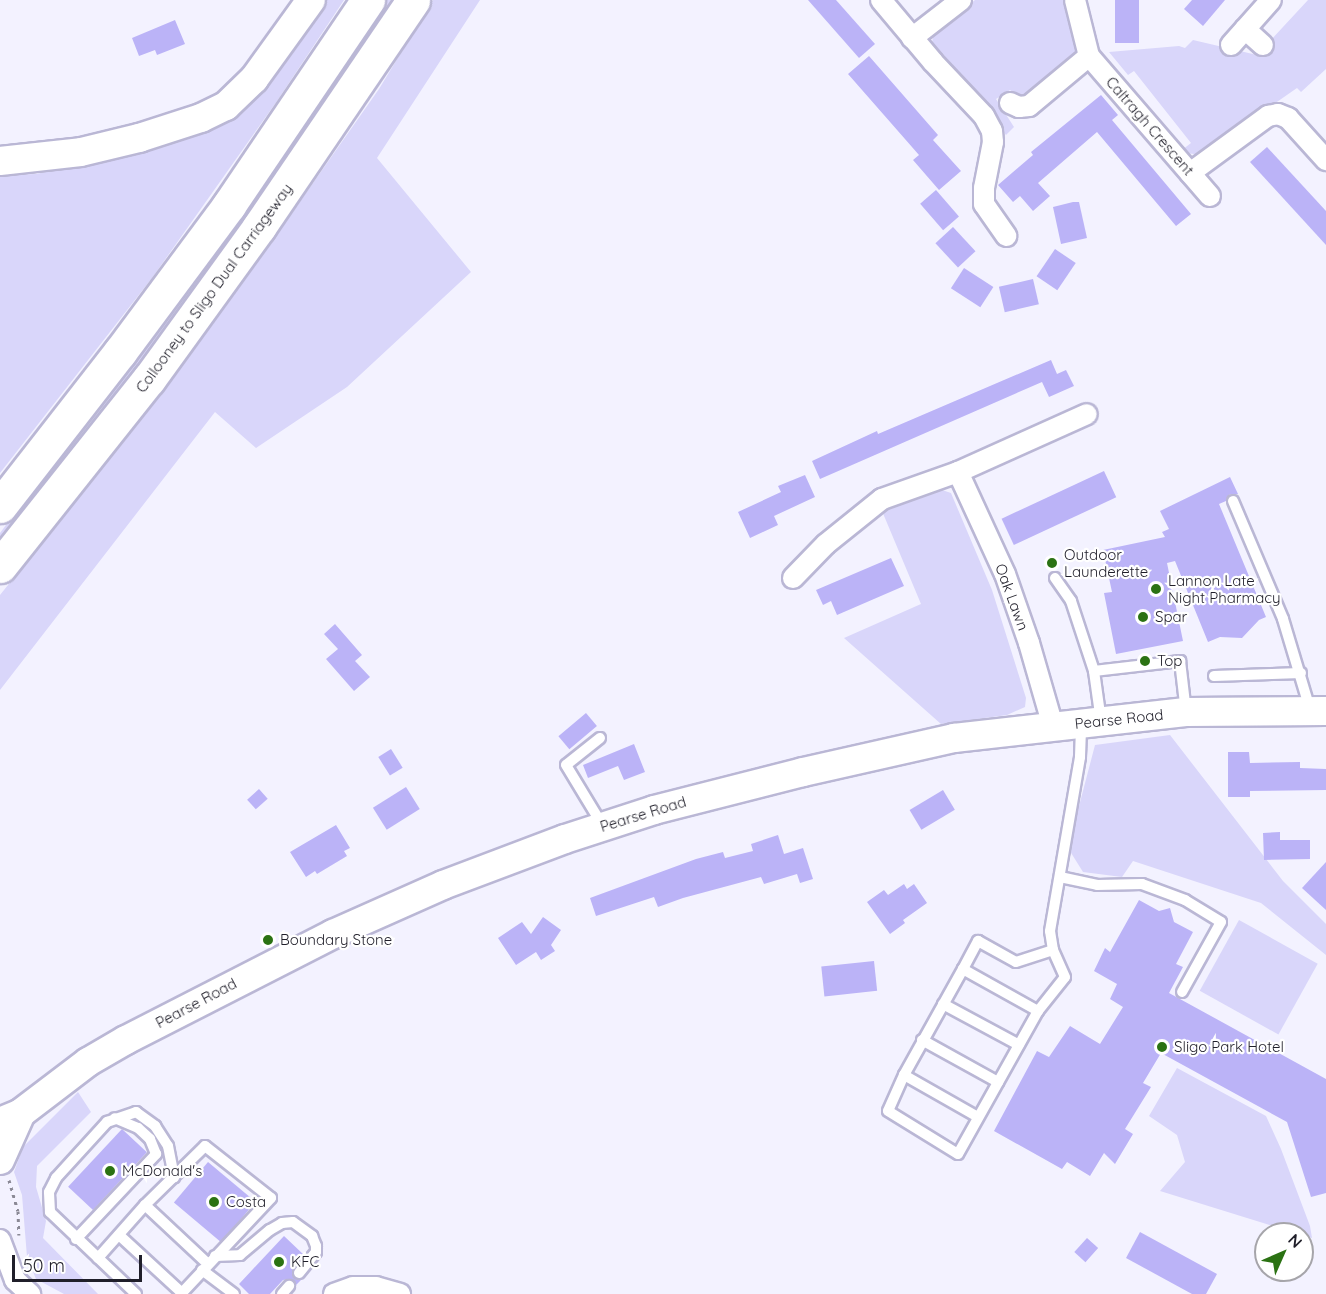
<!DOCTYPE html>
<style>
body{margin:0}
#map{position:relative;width:1326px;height:1294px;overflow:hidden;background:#f3f2ff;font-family:Quicksand,sans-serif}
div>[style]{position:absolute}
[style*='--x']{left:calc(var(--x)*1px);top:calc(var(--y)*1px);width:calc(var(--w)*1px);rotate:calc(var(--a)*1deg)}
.green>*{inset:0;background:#d9d6fa;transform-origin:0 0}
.building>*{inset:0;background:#bbb3f7;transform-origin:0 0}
.path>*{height:3px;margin-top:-1.5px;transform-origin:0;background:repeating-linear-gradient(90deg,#8a8995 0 3px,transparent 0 7.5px)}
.roads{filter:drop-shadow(2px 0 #bab7d5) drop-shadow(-2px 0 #bab7d5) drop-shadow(0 2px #bab7d5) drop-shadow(0 -2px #bab7d5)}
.lane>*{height:10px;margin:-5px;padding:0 5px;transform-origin:5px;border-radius:5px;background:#fff}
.street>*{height:20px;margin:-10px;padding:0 10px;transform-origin:10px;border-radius:10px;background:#fff}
.secondary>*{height:28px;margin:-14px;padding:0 14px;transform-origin:14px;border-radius:14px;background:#fff}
.highway>*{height:33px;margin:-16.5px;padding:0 16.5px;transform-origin:16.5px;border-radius:16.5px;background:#fff}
.dots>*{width:16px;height:16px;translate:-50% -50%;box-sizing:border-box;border:3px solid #fff;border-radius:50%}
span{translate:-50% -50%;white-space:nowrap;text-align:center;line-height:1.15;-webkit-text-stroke:4.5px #fff;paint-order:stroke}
.street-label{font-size:15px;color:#201f2a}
.poi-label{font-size:15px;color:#201f2a}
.left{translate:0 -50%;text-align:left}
.north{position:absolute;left:1254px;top:1222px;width:60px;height:60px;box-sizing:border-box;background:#fff;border:2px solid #a6a5aa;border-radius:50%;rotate:45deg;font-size:16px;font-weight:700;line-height:24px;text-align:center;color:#201f2a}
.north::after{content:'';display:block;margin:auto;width:21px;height:27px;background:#2b7213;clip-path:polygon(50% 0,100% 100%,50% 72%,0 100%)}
.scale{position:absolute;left:12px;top:1255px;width:130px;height:27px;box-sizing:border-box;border:3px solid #201f2a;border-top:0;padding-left:8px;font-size:18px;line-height:21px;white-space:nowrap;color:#201f2a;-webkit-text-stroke:4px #fff;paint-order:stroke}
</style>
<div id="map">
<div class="green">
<div style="clip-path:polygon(325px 0,344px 0,277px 101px,152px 278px,0 473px,0 175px,36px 174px,134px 153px,179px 137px)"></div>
<div style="clip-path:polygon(387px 0,401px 0,234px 246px,0 548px,0 533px,181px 294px,345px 63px)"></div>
<div style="clip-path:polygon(433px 0,480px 0,377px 158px,471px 272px,347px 387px,256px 448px,215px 412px,0 690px,0 595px,98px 473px,273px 240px,379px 89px)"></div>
<div style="clip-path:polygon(975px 0,1065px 0,1070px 5px,1081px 46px,1072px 62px,1022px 99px,1010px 90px,996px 99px,1014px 127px,1006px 135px,932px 45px,933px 34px)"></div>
<div style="clip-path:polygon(1308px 0,1326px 0,1326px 69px,1301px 92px,1297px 88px,1201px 155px,1186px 153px,1182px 150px,1191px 143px,1134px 71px,1128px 75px,1109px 52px,1179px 46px,1185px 48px,1193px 40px,1257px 55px)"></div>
<div style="clip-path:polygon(939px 489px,951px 493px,992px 590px,1026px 698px,1025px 707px,1007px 715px,941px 724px,844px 638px,921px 604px,882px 511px)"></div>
<div style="clip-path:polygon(1170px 735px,1283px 881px,1326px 924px,1326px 955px,1261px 903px,1133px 861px,1122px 877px,1083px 872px,1068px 848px,1095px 745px)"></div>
<div style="left:1239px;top:920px;width:90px;height:81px;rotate:29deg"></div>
<div style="clip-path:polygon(1177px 1068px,1266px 1116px,1281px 1149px,1310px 1226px,1312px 1238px,1160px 1191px,1185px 1162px,1177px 1135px,1149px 1116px)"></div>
<div style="clip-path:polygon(78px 1092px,91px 1112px,37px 1166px,36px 1187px,46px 1221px,43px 1238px,98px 1294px,64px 1294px,36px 1279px,27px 1257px,22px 1195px,14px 1172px,23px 1147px)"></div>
</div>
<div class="building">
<div style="clip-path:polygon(808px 0,836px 0,875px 44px,859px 58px)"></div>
<div style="left:1115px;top:0;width:24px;height:43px"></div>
<div style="clip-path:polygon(1192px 0,1225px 0,1203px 26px,1184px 9px)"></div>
<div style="clip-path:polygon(175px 20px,185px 44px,157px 55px,155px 50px,139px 56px,132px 38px)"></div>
<div style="clip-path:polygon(869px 56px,938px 135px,933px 140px,961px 171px,939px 190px,913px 160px,919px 155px,848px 74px)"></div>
<div style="clip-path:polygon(1101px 95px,1118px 115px,1112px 120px,1191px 214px,1176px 226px,1097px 132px,1038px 183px,1050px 196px,1033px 211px,1020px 196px,1013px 202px,998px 185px,1033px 155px,1031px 152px)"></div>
<div style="clip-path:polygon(1267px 147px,1326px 211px,1326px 245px,1250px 162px)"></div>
<div style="left:936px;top:190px;width:35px;height:21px;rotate:49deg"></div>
<div style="clip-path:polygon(1073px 202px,1079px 202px,1087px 238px,1061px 244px,1053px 207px)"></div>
<div style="left:953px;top:227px;width:33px;height:24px;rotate:47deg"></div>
<div style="left:1055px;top:249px;width:25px;height:33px;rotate:34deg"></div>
<div style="left:964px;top:268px;width:35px;height:24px;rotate:33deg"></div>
<div style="left:1033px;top:279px;width:26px;height:35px;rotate:77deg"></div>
<div style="clip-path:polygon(1051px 360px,1057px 374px,1066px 370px,1074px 386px,1049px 397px,1042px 382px,820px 479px,812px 461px,877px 431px,878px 434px)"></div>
<div style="left:1104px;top:471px;width:29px;height:113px;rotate:65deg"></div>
<div style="clip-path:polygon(805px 475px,815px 497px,774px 516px,778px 525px,750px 538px,738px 512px,781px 492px,778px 486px)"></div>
<div style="clip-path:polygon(1230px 477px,1238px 494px,1230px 494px,1226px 501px,1219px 504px,1266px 617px,1259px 620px,1242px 638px,1220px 637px,1208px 642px,1175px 561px,1167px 563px,1183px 641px,1116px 654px,1104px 593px,1112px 592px,1103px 550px,1165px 537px,1162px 532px,1169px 529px,1160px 511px)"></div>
<div style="clip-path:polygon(891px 558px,904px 586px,837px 615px,831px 601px,823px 605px,816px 590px)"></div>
<div style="clip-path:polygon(335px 624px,362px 655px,355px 661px,370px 677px,354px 691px,326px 659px,338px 649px,324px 634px)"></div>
<div style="left:586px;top:713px;width:17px;height:36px;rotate:50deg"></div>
<div style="clip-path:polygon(634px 744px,645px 772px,624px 780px,618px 766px,588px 778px,583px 765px)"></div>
<div style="left:391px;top:749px;width:22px;height:15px;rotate:58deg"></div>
<div style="clip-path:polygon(1228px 752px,1249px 752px,1250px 763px,1300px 762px,1300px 768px,1326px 769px,1326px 790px,1250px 791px,1250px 797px,1228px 797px)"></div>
<div style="left:406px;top:787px;width:26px;height:39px;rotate:58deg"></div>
<div style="left:259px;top:789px;width:13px;height:16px;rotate:48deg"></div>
<div style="left:943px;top:790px;width:23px;height:39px;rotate:59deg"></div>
<div style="clip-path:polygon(336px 825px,350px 848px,344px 851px,347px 856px,317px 874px,315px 871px,306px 877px,290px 852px)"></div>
<div style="clip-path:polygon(1280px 832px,1280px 840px,1310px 840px,1310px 859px,1264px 860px,1263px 833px)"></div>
<div style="clip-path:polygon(778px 835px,784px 854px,803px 848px,813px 879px,800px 883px,797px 874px,764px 884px,761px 877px,683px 898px,658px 907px,654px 897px,596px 916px,590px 898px,696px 859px,723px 852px,725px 858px,753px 851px,751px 844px)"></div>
<div style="clip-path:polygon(1326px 862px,1326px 910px,1302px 888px)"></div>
<div style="clip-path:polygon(904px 884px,907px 889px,914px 884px,927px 903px,903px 920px,905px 923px,890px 934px,867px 902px,884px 890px,888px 895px)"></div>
<div style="clip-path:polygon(1139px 900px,1159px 911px,1170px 908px,1174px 922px,1193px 932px,1176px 964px,1183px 967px,1169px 993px,1326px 1079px,1326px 1193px,1311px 1197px,1287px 1122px,1161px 1053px,1143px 1083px,1151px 1087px,1125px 1129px,1133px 1134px,1115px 1164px,1104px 1153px,1090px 1176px,1067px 1162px,1062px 1169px,994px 1131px,1037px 1051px,1049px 1057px,1070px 1026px,1100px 1044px,1123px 1007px,1110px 999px,1117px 984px,1094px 971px,1105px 948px,1110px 952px)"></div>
<div style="clip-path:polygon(543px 917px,561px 930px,551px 945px,555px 951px,541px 960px,536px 952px,516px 965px,498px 938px,522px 922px,531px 934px)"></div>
<div style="left:874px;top:961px;width:30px;height:53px;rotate:84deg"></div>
<div style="left:122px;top:1129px;width:34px;height:79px;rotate:43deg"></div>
<div style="left:208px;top:1162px;width:62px;height:53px;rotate:40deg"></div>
<div style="clip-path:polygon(1140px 1232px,1217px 1274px,1206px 1294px,1192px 1294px,1126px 1258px)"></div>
<div style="clip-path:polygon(284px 1236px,304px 1255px,292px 1272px,295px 1279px,301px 1280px,296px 1285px,291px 1279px,283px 1280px,270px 1294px,249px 1294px,239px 1284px)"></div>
<div style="left:1087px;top:1238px;width:15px;height:19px;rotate:42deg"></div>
</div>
<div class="path">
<div style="--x:9;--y:1180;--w:32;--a:74"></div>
<div style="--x:18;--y:1211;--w:24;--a:88"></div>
</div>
<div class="roads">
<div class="lane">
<div style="--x:1233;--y:501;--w:128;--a:67"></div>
<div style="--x:1283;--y:619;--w:94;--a:73.3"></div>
<div style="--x:1055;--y:578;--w:28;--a:55"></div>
<div style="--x:1071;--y:601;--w:74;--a:71.8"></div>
<div style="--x:1214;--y:676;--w:87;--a:-2"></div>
<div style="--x:1101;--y:721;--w:50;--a:-98"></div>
<div style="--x:1094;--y:671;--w:87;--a:-6.6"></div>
<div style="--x:1180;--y:661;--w:51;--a:83.3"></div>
<div style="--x:600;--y:738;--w:43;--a:141.5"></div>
<div style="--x:566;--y:765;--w:71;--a:58.8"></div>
<div style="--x:1060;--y:877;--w:38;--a:12"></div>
<div style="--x:1097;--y:885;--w:45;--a:-1.3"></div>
<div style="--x:1142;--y:884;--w:46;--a:20.4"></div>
<div style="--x:1185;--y:900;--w:42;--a:31.4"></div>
<div style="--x:1221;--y:922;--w:80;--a:119.1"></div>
<div style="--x:963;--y:969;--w:32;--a:-62"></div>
<div style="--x:978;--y:941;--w:43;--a:28.9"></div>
<div style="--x:1016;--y:962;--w:39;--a:-18"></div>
<div style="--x:943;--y:1004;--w:86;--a:28.3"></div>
<div style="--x:1038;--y:1011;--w:86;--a:-150.8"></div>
<div style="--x:963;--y:969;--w:121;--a:119.1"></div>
<div style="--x:904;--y:1075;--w:39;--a:114"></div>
<div style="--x:888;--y:1111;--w:82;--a:31.6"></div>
<div style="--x:958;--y:1154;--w:164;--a:-60.8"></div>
<div style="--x:1038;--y:1011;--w:43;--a:-51.5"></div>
<div style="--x:1065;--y:977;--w:30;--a:-114"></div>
<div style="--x:1053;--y:950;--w:19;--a:-99"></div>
<div style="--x:1050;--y:931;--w:177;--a:-80.2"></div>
<div style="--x:1080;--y:757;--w:31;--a:-88"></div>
<div style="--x:922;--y:1040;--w:87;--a:28.9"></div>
<div style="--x:904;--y:1075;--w:85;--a:29.6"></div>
<div style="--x:145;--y:1205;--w:86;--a:43.1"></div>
<div style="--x:119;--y:1235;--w:86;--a:42.6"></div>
<div style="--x:76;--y:1239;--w:117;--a:-46.7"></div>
<div style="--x:156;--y:1154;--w:16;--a:-112"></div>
<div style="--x:150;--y:1139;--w:16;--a:-137"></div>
<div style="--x:138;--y:1128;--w:25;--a:-157"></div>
<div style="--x:215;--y:1256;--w:25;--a:-2"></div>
<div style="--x:240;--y:1255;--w:39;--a:-40"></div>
<div style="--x:270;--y:1230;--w:14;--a:-30"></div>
<div style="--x:282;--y:1223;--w:11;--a:-5"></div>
<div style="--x:293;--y:1222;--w:24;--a:36"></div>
<div style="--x:312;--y:1236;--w:11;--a:68"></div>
<div style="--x:316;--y:1246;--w:6;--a:90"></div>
<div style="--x:316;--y:1252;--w:27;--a:129"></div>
<div style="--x:98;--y:1258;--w:71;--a:-48.4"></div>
<div style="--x:145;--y:1205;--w:84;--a:-44.5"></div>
<div style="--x:205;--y:1146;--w:84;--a:38.2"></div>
<div style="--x:271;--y:1198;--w:132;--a:133.2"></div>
<div style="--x:202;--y:1270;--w:40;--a:37"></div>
<div style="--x:136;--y:1294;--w:119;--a:-136.4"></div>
<div style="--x:50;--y:1212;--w:20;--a:-93"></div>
<div style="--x:49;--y:1192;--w:16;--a:-63"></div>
<div style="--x:56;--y:1178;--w:76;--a:-47.7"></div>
<div style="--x:107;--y:1122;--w:31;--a:-19"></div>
<div style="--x:136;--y:1112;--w:24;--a:36"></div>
<div style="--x:155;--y:1126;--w:24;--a:57"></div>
<div style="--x:168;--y:1146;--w:32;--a:79"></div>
<div style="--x:282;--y:1294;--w:11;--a:-49"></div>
</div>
<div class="street">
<div style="--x:881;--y:0;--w:81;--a:50"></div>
<div style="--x:933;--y:62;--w:74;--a:46.6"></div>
<div style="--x:984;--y:116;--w:17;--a:62"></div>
<div style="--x:992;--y:131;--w:11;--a:85"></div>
<div style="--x:993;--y:142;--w:47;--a:101.1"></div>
<div style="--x:984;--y:188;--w:16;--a:90"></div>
<div style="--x:984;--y:204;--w:39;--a:55"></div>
<div style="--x:1075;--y:0;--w:58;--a:76"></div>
<div style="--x:1089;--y:56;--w:185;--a:49.2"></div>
<div style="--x:1245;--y:29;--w:24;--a:42"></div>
<div style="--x:912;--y:38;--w:62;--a:-37.8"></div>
<div style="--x:1231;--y:45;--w:60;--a:-48.4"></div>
<div style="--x:1010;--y:103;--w:10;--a:24"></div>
<div style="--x:1019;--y:107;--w:10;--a:-6"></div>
<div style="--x:1029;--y:106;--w:78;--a:-39.8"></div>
<div style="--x:1190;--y:173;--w:97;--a:-36.2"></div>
<div style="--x:1268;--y:116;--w:10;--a:-11"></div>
<div style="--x:1278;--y:114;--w:11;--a:22"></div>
<div style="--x:1288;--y:118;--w:57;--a:47.9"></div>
<div style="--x:958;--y:472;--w:112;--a:65.3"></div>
<div style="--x:1005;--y:574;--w:73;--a:70.8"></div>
<div style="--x:1029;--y:643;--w:86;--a:73.9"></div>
<div style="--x:793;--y:578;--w:47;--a:-45.9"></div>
<div style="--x:826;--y:544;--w:72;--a:-38.8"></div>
<div style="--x:882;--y:499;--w:81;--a:-19.6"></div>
<div style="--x:958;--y:472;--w:141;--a:-24.2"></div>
<div style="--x:0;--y:1240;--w:43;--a:69.4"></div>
<div style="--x:15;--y:1280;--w:21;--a:43"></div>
<div style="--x:334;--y:1294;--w:20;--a:-20"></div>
<div style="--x:353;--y:1287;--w:23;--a:0"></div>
<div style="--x:376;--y:1287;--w:25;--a:16"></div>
</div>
<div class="secondary">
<div style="--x:0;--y:161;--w:81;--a:-6.3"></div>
<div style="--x:81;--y:152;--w:60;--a:-13.6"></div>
<div style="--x:139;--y:138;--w:65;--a:-17.9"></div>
<div style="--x:201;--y:118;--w:28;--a:-26"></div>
<div style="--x:226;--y:106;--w:39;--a:-44"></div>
<div style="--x:254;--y:79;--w:97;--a:-54.2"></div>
<div style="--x:0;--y:1122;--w:23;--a:-23"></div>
<div style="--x:21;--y:1113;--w:84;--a:-37.3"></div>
<div style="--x:88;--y:1062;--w:44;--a:-30.1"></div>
<div style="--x:126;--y:1040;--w:233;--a:-27.1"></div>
<div style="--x:333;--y:934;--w:120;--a:-24"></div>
<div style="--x:443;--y:885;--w:130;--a:-20.7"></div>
<div style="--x:565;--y:839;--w:94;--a:-18"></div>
<div style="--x:654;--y:810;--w:154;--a:-14.3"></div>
<div style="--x:803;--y:772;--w:155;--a:-12.7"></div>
<div style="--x:954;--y:738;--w:233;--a:-6.4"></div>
<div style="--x:1186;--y:712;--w:140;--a:-0.4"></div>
<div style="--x:0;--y:1160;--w:51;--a:-65.9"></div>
</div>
<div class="highway">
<div style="--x:0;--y:506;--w:195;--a:-52.1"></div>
<div style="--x:120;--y:352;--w:183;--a:-53.4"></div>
<div style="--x:229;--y:205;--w:248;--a:-55.9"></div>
<div style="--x:0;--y:566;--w:239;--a:-51.5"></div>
<div style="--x:149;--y:379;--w:188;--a:-54.1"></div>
<div style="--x:259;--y:227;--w:274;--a:-55.8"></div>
</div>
</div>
<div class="dots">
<div style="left:1052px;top:563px;background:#2b7213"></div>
<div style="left:1156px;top:589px;background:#2b7213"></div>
<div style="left:1143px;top:617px;background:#2b7213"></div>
<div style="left:1145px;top:661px;background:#2b7213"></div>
<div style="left:268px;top:940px;background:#2b7213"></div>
<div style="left:1162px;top:1047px;background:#2b7213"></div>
<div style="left:110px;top:1171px;background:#2b7213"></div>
<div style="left:214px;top:1202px;background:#2b7213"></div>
<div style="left:279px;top:1262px;background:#2b7213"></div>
</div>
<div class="street-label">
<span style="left:1150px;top:126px;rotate:49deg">Caltragh Crescent</span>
<span style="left:214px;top:288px;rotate:-54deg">Collooney to Sligo Dual Carriageway</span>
<span style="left:1012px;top:597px;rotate:70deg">Oak Lawn</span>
<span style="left:1119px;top:719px;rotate:-6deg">Pearse Road</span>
<span style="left:643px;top:814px;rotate:-17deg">Pearse Road</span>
<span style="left:196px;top:1003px;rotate:-28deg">Pearse Road</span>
</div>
<div class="poi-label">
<span class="left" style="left:1064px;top:563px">Outdoor<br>Launderette</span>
<span class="left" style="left:1168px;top:589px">Lannon Late<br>Night Pharmacy</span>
<span class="left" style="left:1155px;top:617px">Spar</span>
<span class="left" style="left:1157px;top:661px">Top</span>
<span class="left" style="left:280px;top:940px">Boundary Stone</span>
<span class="left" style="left:1174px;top:1047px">Sligo Park Hotel</span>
<span class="left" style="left:122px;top:1171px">McDonald's</span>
<span class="left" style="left:226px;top:1202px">Costa</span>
<span class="left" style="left:291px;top:1262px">KFC</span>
</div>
<div class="north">N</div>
<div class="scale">50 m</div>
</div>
